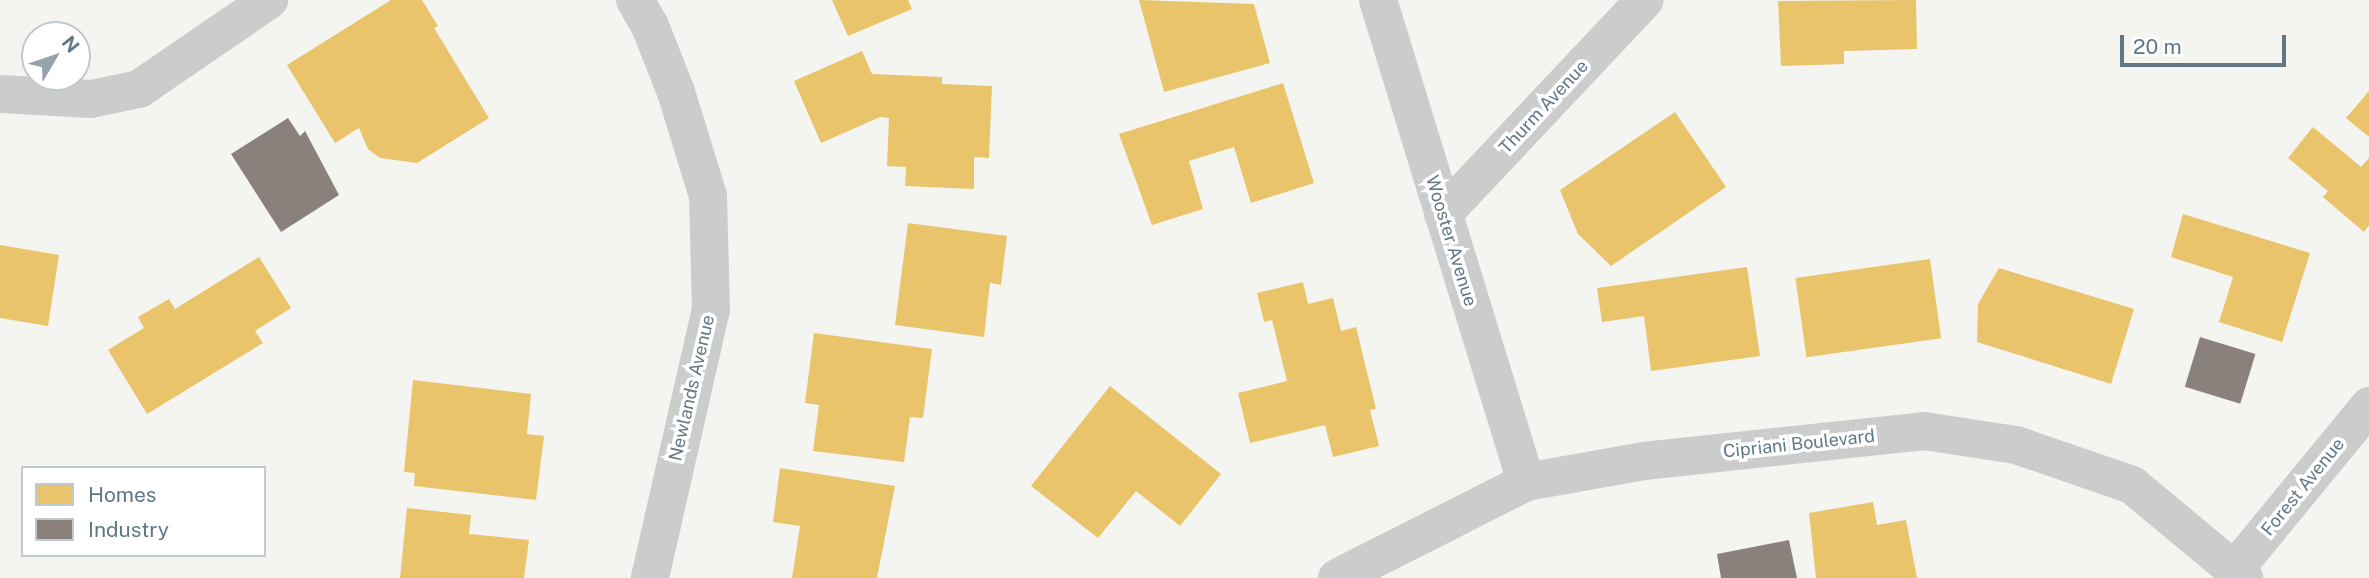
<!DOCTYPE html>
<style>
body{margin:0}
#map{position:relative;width:2369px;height:578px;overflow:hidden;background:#f4f4f1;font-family:"Public Sans",sans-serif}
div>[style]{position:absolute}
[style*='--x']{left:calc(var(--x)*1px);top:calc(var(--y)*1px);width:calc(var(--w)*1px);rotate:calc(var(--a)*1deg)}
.homes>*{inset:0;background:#e9c46a;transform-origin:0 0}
.industry>*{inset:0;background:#8a817c;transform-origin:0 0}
.minor>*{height:38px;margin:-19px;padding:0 19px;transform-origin:19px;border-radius:19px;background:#cbcdcd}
span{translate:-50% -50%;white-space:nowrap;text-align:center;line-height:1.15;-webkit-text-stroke:7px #fff;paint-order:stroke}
.street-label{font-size:18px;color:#627784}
.legend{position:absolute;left:21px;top:466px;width:245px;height:91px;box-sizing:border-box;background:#fff;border:2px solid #c0c9ce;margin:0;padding:9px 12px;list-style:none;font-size:21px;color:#627784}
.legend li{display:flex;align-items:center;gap:14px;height:35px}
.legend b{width:35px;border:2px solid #c0c9ce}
.north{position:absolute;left:21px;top:21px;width:70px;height:70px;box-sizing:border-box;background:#fff;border:2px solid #c0c9ce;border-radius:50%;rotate:51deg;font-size:19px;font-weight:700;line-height:28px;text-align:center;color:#627784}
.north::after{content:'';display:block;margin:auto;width:24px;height:32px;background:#95a3aa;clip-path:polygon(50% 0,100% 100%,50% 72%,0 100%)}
.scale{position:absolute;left:2120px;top:35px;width:166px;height:32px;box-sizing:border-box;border:4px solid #627784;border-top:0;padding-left:9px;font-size:21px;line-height:24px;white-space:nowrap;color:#627784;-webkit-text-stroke:5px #fff;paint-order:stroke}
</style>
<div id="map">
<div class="homes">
<div style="clip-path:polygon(391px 0,422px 0,438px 26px,434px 28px,489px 118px,417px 163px,380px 158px,368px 149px,359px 128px,335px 143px,287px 65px)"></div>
<div style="clip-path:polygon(832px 0,908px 0,912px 9px,848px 36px)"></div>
<div style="clip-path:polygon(1139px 0,1254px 4px,1270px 63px,1164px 92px)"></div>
<div style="clip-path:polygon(1916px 0,1917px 49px,1844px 51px,1844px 64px,1781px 66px,1778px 1px)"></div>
<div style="clip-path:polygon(862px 51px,872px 74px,942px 77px,942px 84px,992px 86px,989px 158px,974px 157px,974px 189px,905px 186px,906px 167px,887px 166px,889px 118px,880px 117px,821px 143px,794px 81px)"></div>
<div style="clip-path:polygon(1283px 83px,1314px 183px,1251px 203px,1234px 147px,1189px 161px,1203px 209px,1152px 225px,1119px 134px)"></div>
<div style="clip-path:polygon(2369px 91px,2369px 137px,2346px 118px)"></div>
<div style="clip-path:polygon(1675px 112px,1726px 187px,1611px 266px,1578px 234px,1560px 190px)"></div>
<div style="clip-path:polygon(2313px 127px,2361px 167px,2369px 158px,2369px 225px,2364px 232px,2323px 197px,2328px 191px,2288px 158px)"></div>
<div style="clip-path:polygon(2183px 214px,2310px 253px,2282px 342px,2219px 322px,2233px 277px,2171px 257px)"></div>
<div style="clip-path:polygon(908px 223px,1007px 236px,1001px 285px,990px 283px,984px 337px,895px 325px)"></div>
<div style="clip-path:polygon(0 245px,59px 255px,48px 326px,0 318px)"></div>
<div style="clip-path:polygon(259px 257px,291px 308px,255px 331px,263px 343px,147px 414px,108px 350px,144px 328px,138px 317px,169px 299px,175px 309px)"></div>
<div style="left:1930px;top:259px;width:80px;height:136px;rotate:82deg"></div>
<div style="clip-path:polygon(1747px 267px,1760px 356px,1651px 371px,1644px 316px,1602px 322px,1597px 288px)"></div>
<div style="clip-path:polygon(1999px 268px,2134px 309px,2111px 384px,1977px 342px,1978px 304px)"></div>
<div style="clip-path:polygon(1303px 282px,1308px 304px,1333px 298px,1341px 331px,1356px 327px,1376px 409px,1370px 410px,1379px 446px,1333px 457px,1325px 425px,1250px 443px,1238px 393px,1287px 381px,1272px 320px,1264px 322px,1257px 293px)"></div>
<div style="clip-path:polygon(814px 333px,932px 349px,923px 418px,910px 417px,904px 462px,813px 451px,819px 405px,805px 403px)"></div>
<div style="clip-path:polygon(413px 380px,531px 394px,527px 434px,544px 436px,536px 500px,414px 486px,415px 473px,404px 472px)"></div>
<div style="clip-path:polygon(1110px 386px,1221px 474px,1180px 526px,1136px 491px,1098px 538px,1031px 486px)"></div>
<div style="clip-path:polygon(780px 468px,895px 486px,877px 578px,792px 578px,800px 526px,773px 522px)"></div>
<div style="clip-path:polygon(1873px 502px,1877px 525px,1906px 520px,1917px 578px,1816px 578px,1809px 513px)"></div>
<div style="clip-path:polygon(407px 508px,471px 515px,469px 534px,529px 540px,524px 578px,400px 578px)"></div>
</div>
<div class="industry">
<div style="clip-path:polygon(288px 118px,300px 136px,305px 131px,339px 195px,281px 232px,231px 154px)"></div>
<div style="left:2200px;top:337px;width:58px;height:52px;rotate:17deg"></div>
<div style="clip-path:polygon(1789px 540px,1797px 578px,1721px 578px,1717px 554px)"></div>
</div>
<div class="minor">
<div style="--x:635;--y:0;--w:30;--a:60"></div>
<div style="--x:650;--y:26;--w:71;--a:68.5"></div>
<div style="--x:676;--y:92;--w:109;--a:72.9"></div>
<div style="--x:708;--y:196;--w:113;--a:88.5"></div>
<div style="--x:711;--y:309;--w:276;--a:102.8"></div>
<div style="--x:1378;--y:0;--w:504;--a:72.93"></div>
<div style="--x:0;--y:94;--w:91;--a:3.1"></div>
<div style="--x:91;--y:99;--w:49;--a:-11.8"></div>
<div style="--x:139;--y:89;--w:158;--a:-34.4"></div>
<div style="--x:1443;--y:214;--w:294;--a:-46.7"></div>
<div style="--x:2236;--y:568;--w:210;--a:-50.6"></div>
<div style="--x:1337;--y:578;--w:212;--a:-26.9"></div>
<div style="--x:1526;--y:482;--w:120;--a:-10.1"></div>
<div style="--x:1644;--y:461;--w:282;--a:-6.1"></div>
<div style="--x:1924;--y:431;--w:93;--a:8.7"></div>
<div style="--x:2016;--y:445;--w:123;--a:19"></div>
<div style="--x:2132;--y:485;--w:146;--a:39.7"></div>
</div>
<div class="street-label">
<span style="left:1544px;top:107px;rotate:-47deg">Thurm Avenue</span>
<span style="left:1451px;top:241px;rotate:73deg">Wooster Avenue</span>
<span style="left:692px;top:388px;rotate:-77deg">Newlands Avenue</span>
<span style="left:1799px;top:444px;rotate:-6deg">Cipriani Boulevard</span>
<span style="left:2303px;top:487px;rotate:-51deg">Forest Avenue</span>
</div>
<ul class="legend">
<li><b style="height:19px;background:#e9c46a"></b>Homes</li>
<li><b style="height:19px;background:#8a817c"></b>Industry</li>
</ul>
<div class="north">N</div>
<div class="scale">20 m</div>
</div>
